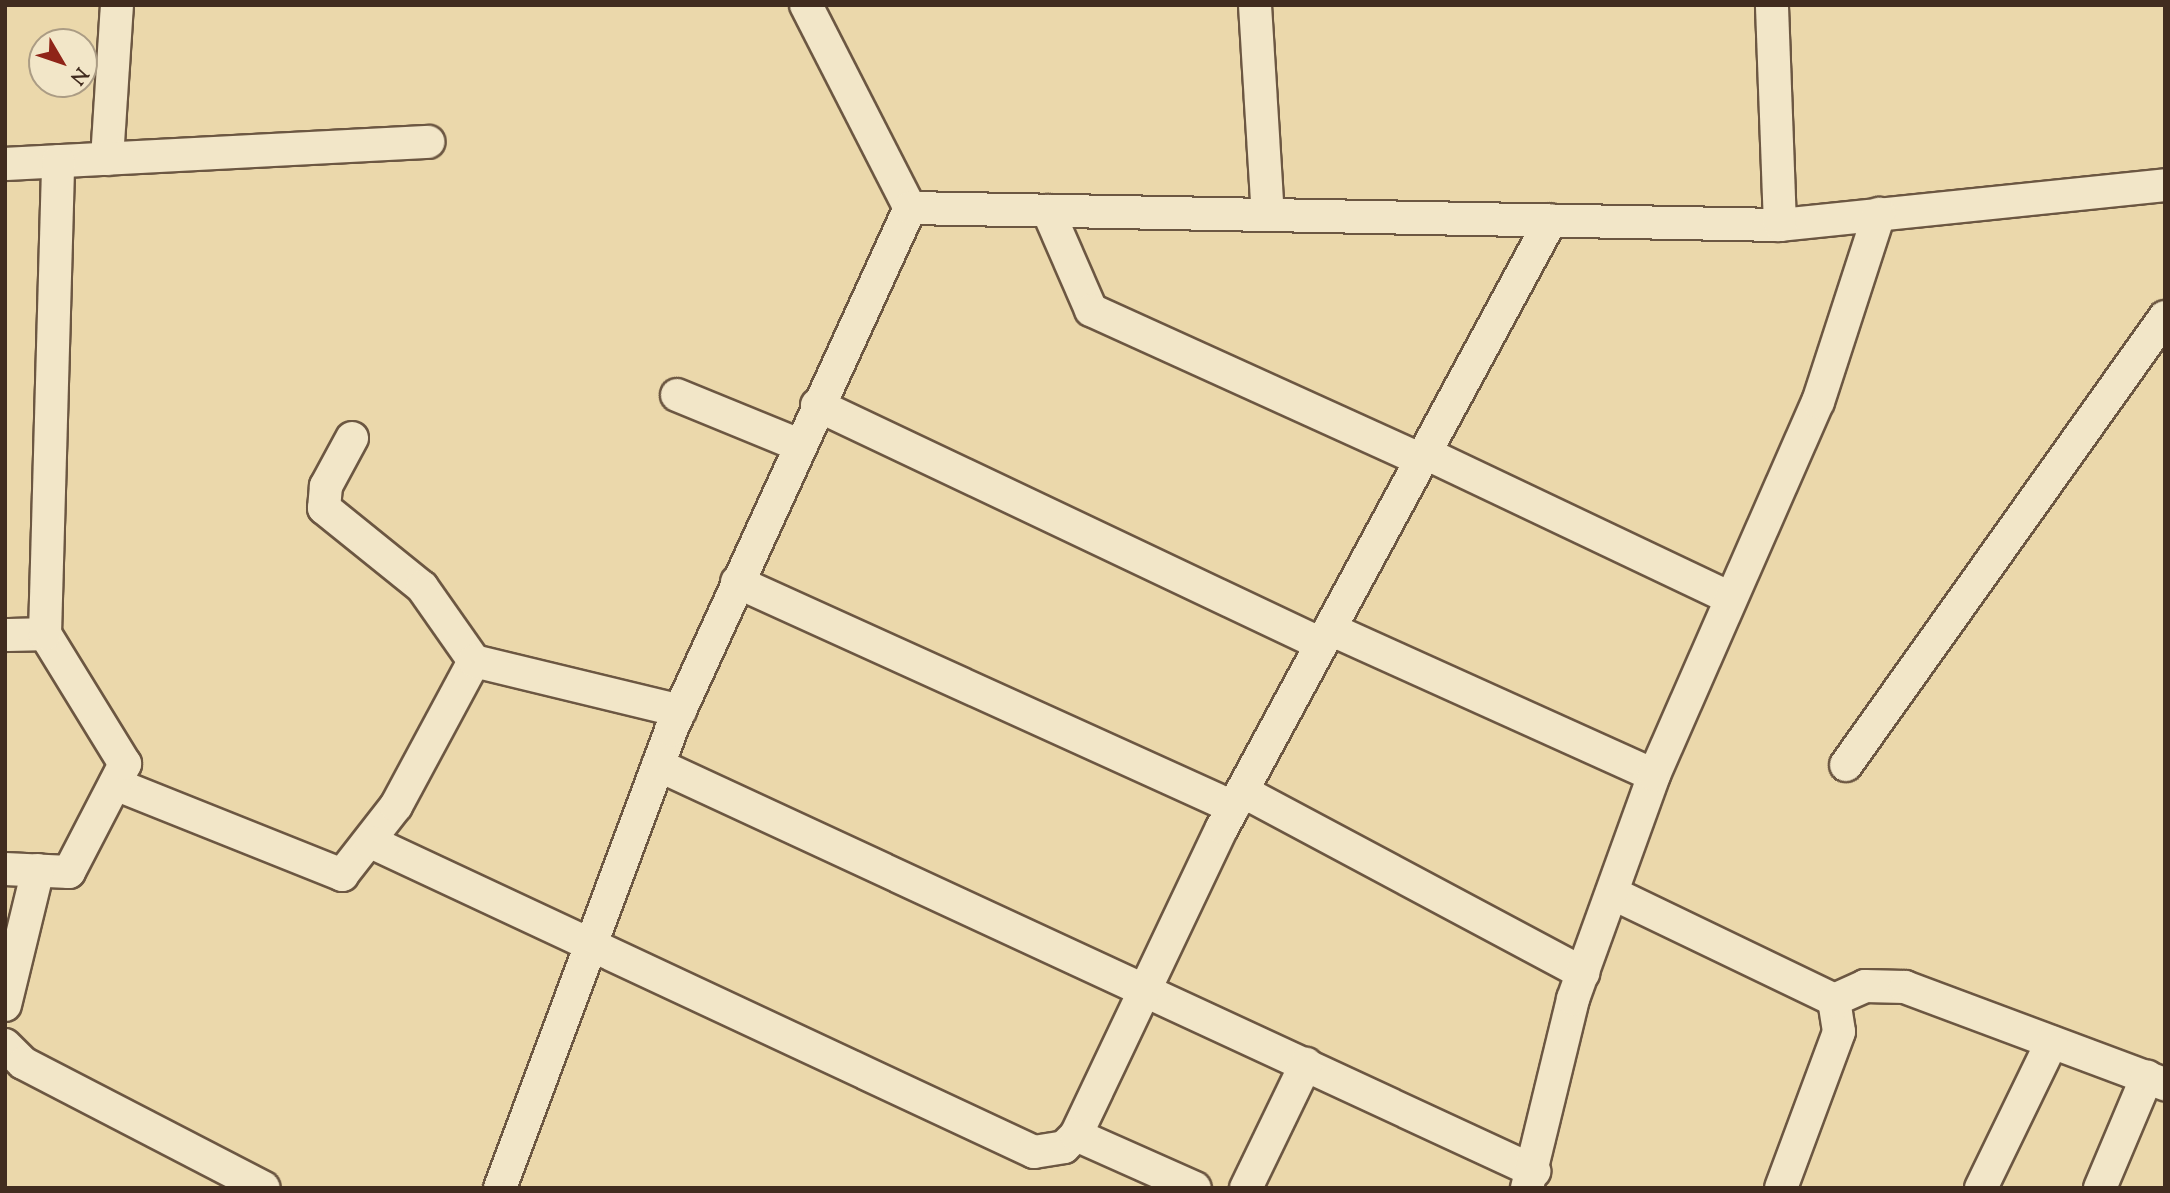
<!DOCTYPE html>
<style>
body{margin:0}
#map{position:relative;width:2170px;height:1193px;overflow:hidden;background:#ebd8ab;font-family:"Sorts Mill Goudy",serif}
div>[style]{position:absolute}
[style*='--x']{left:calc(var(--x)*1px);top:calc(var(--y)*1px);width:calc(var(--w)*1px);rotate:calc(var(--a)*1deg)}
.roads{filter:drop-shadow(2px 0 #6c5742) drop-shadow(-2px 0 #6c5742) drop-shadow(0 2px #6c5742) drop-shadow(0 -2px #6c5742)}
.minor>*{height:32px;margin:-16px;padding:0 16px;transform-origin:16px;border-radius:16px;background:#f2e6c8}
span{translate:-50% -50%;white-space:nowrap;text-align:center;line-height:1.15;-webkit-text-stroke:5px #f2e6c8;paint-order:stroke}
.frame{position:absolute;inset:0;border:7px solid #412c1f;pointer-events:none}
.north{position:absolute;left:28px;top:28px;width:70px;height:70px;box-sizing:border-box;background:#f2e6c8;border:2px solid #ab9c84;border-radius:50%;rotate:129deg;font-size:19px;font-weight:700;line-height:28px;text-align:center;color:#412c1f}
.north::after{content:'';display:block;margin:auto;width:24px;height:32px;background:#8f2418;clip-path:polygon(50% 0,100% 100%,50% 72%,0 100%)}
</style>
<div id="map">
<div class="roads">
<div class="minor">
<div style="--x:806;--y:5;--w:228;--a:62.9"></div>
<div style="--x:1255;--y:5;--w:210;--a:86.5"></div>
<div style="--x:107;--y:159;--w:154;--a:-86.3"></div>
<div style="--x:5;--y:164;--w:424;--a:-3"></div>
<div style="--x:1048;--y:211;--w:108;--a:66.5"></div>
<div style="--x:1091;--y:310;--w:363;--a:24.4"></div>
<div style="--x:1780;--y:225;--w:387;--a:-5.9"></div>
<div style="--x:677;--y:395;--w:132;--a:22.3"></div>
<div style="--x:817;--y:405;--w:558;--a:25.37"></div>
<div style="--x:352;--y:438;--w:55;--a:118.4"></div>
<div style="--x:326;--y:486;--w:22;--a:95"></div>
<div style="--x:324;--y:508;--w:126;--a:38.9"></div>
<div style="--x:422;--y:587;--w:90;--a:54.9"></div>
<div style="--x:1425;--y:453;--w:338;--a:25.4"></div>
<div style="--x:737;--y:582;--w:545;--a:24.4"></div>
<div style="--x:1330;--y:629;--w:355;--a:24.3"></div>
<div style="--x:5;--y:635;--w:40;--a:-1.4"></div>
<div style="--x:658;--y:765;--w:966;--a:24.87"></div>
<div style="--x:1846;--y:765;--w:550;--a:-54.55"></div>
<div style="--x:115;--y:784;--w:245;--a:21.8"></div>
<div style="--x:342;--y:875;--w:88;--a:-52"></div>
<div style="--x:396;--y:806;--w:165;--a:-61.7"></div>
<div style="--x:474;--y:661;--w:212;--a:13.6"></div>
<div style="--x:1242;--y:791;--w:387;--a:28.1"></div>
<div style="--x:371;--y:842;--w:732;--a:25.06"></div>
<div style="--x:1034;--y:1152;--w:30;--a:-9"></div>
<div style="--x:1064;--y:1147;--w:17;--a:-45"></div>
<div style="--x:1076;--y:1135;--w:340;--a:-64.6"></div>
<div style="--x:1222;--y:828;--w:691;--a:-61.58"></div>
<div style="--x:5;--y:869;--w:64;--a:2.7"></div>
<div style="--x:69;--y:872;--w:122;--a:-62.6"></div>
<div style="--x:125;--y:764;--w:153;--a:-121.6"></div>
<div style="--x:45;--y:634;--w:473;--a:-88.4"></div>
<div style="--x:1612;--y:893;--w:246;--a:25.7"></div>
<div style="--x:1834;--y:1000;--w:32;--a:81"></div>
<div style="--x:1839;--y:1032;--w:166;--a:110.4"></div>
<div style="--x:1834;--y:1000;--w:34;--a:-24"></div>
<div style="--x:1865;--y:986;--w:40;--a:1.4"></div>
<div style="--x:1905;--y:987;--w:278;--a:20.5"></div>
<div style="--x:5;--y:1005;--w:139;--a:-76.3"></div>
<div style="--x:5;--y:1045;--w:25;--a:45"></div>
<div style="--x:23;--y:1063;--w:271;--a:27.4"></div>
<div style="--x:1076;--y:1135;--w:130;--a:24"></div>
<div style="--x:500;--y:1188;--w:489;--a:-69.5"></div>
<div style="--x:671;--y:730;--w:574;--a:-65.4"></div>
<div style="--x:910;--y:208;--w:870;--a:1.12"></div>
<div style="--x:1780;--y:225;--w:220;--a:-92.1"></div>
<div style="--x:1246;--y:1188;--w:138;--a:-64.2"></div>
<div style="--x:1527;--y:1188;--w:195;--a:-76.3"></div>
<div style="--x:1573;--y:999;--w:238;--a:-70.1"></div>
<div style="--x:1654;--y:775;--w:407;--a:-66.3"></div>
<div style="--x:1818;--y:402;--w:198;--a:-72"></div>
<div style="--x:1981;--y:1188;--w:162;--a:-64.1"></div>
<div style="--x:2100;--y:1188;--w:121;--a:-67.1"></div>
</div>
</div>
<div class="frame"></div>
<div class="north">N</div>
</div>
